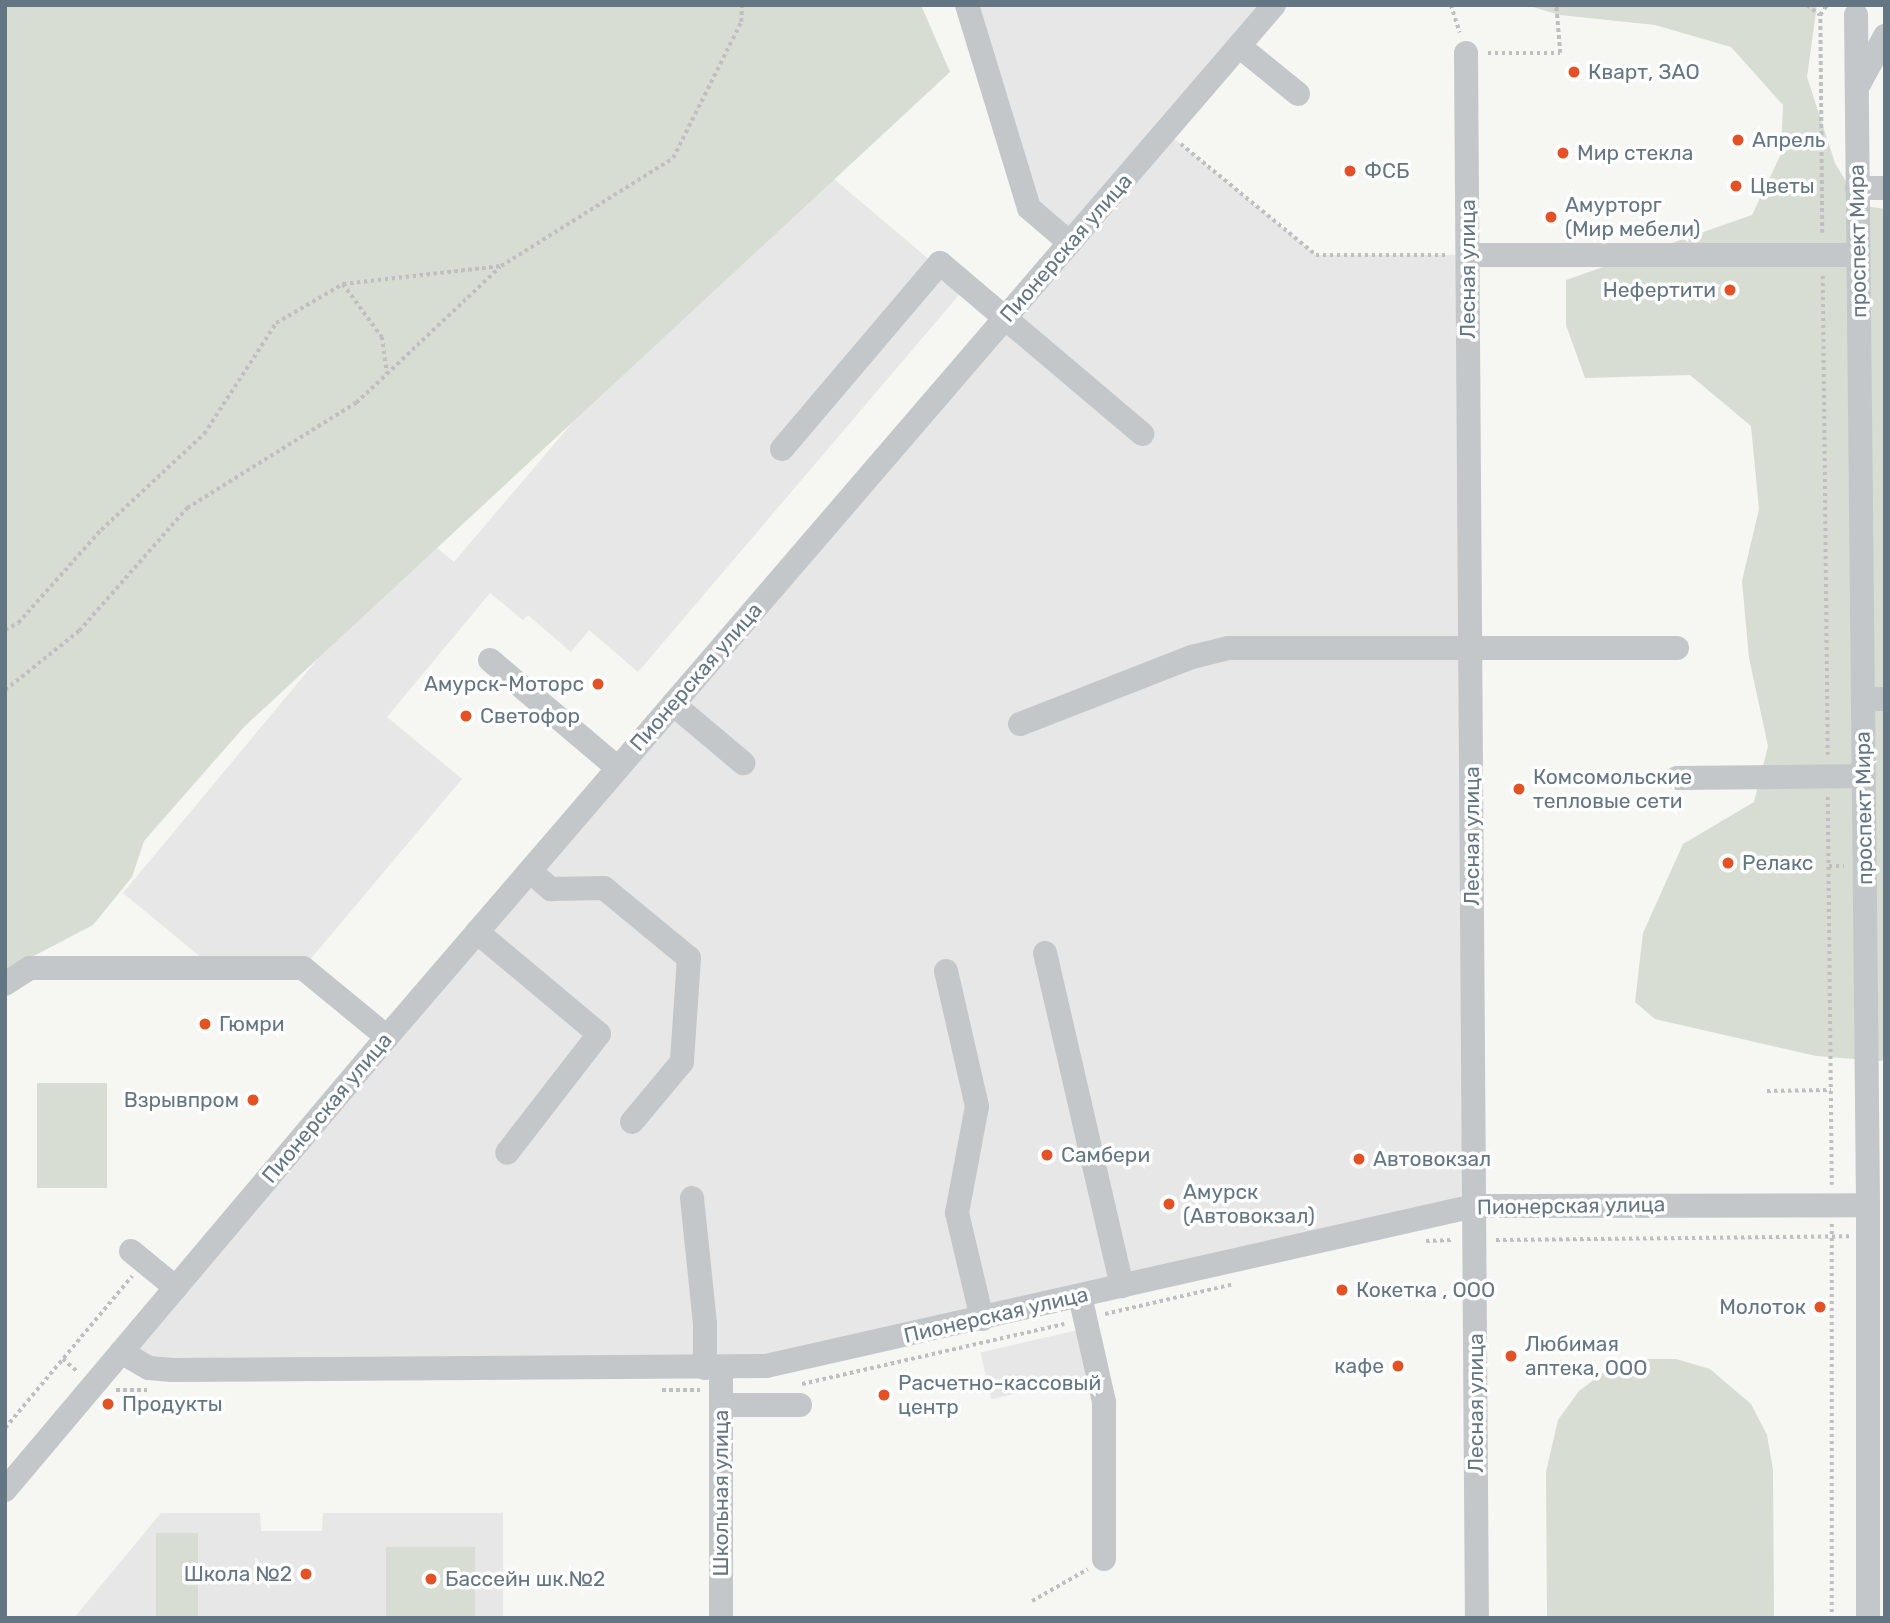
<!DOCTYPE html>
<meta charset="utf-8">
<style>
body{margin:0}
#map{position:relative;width:1890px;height:1623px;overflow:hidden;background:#f6f6f2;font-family:Rubik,sans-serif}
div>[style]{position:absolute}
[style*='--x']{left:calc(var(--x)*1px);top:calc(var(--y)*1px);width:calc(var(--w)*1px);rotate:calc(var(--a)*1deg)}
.built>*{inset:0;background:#e6e7e6;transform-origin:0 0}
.green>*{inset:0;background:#d7ddd3;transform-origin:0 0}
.path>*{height:3.5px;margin-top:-1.75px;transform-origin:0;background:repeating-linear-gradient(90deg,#bdbfc1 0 3.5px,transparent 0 7px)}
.minor>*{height:24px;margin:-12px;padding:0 12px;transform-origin:12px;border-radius:12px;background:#c3c7ca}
.dots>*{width:19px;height:19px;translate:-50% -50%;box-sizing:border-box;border:4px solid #fff;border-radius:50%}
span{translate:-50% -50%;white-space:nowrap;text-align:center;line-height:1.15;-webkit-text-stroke:7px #fff;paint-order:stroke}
.poi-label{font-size:21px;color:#647684}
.left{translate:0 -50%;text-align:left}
.right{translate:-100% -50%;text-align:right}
.street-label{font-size:21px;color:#647684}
.frame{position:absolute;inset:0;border:7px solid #647684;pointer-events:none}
</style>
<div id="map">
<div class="built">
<div style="clip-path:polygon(967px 5px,1274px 5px,1166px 132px,1316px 255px,1468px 255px,1474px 1206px,807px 1359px,172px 1370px,126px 1357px,1070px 243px,1029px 208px)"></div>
<div style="clip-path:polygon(802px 152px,964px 289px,638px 672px,589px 630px,571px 652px,528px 615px,523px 620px,490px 593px,387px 717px,462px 779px,303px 968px,214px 968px,123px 893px,421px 535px,454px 562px)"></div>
<div style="left:1078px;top:1330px;width:48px;height:100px;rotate:77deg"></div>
<div style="clip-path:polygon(161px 1513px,260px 1513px,261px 1531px,322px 1531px,323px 1513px,503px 1513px,503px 1618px,74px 1618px)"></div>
</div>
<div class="green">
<div style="clip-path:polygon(5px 5px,921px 5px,950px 72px,244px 727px,144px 841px,132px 877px,93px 925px,5px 971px)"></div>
<div style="clip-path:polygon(1526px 5px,1817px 5px,1807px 77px,1835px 163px,1860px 205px,1885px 209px,1885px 1059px,1880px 1061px,1816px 1056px,1655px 1019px,1635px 1002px,1643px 933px,1683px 844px,1754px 802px,1768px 746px,1749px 658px,1742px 581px,1759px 509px,1751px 426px,1690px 375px,1585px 378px,1566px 325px,1566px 280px,1752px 215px,1781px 154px,1783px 105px,1731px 47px,1655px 25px,1560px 15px)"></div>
<div style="left:107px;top:1083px;width:105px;height:70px;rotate:90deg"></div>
<div style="clip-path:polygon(1641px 1359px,1676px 1359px,1710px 1369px,1751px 1404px,1767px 1435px,1773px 1470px,1774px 1618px,1547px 1618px,1546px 1472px,1558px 1420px,1579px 1391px,1607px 1370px)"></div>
<div style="left:156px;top:1533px;width:42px;height:85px"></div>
<div style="left:386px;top:1547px;width:89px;height:71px"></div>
</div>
<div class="path">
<div style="--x:1451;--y:5;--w:29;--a:72"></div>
<div style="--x:1807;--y:5;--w:16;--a:38"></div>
<div style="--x:1488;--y:53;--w:72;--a:0"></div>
<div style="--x:1560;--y:53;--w:48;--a:-94.8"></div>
<div style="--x:1181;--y:144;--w:175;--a:39.4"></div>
<div style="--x:1316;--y:255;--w:132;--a:0"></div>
<div style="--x:1822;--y:233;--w:218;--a:-90.5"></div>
<div style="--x:1820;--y:15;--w:12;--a:-55"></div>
<div style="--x:1823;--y:276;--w:479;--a:89.4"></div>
<div style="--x:343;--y:284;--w:66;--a:53.7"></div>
<div style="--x:382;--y:337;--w:37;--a:82"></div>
<div style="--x:5;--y:630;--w:15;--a:-28"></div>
<div style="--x:18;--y:623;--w:125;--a:-48.3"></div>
<div style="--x:101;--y:530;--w:141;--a:-43"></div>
<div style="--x:204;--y:434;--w:132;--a:-57"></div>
<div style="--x:276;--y:323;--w:78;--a:-30.2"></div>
<div style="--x:343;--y:284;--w:159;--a:-6.5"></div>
<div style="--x:501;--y:266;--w:203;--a:-32.1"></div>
<div style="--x:673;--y:158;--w:152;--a:-63.4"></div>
<div style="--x:741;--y:22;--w:17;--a:-87"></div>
<div style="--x:5;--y:690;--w:95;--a:-38.6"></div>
<div style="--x:79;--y:631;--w:164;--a:-48.7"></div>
<div style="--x:187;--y:508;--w:199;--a:-31.9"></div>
<div style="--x:356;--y:403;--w:198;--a:-43.4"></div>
<div style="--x:1828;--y:797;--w:388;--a:89.4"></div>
<div style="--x:1829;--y:866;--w:15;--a:0"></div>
<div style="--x:1767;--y:1091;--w:64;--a:-0.9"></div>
<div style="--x:1832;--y:1224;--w:394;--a:90"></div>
<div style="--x:1496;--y:1240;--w:353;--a:-0.6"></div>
<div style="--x:1426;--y:1241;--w:27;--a:-2"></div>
<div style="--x:1105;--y:1314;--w:132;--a:-13.1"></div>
<div style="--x:63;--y:1359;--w:18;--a:41"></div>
<div style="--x:802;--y:1384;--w:269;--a:-12.9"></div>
<div style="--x:116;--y:1390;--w:31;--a:0"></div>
<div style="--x:662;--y:1390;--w:38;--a:0"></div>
<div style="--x:5;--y:1428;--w:198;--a:-50.1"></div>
<div style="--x:1032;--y:1601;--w:64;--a:-29.7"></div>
</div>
<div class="minor">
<div style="--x:967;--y:5;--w:212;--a:73"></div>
<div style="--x:1029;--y:208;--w:54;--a:40.5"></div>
<div style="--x:1856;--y:15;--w:1190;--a:89.42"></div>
<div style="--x:1868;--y:1205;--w:413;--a:90"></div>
<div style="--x:1239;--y:46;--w:76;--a:39.1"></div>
<div style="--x:1466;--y:53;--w:1565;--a:89.6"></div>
<div style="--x:1858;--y:86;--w:57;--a:-61.6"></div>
<div style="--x:1857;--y:188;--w:28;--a:0"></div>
<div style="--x:1468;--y:255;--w:390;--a:0"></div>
<div style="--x:782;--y:449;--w:244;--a:-49.7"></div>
<div style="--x:940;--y:263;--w:265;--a:40.2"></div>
<div style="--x:490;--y:660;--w:167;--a:40.2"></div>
<div style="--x:1863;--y:699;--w:22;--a:0"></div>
<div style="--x:673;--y:704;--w:92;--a:40.1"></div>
<div style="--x:1020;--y:724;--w:185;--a:-21.3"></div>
<div style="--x:1192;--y:657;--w:37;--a:-14"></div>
<div style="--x:1228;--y:648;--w:449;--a:0"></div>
<div style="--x:1677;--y:778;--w:186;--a:-0.6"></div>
<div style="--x:530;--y:871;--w:28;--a:41"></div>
<div style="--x:551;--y:889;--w:53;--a:-1.1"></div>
<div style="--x:604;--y:888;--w:110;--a:39.5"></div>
<div style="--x:689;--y:958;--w:104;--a:93.9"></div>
<div style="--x:682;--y:1062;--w:78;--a:129.8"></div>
<div style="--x:477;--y:932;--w:159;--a:39.9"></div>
<div style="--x:599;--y:1034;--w:150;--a:127.7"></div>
<div style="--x:1045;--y:953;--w:342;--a:77"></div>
<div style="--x:946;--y:971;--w:139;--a:77.1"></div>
<div style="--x:977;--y:1106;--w:109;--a:100.6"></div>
<div style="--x:957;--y:1213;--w:109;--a:76.7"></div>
<div style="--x:5;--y:984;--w:30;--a:-33"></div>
<div style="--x:30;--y:968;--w:273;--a:0"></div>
<div style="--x:303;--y:968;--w:109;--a:39.4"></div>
<div style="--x:692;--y:1198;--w:127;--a:84.1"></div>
<div style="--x:705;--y:1324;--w:44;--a:90"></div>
<div style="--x:131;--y:1251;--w:58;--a:39.4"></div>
<div style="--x:1080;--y:1296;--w:109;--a:77.2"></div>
<div style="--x:1104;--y:1402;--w:157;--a:90"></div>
<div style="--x:121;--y:1352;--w:32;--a:30"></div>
<div style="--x:149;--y:1368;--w:23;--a:5"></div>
<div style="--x:172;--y:1370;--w:594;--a:-0.39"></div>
<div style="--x:766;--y:1366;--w:726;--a:-12.73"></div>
<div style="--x:1474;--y:1206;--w:394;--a:-0.1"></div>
<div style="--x:721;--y:1368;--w:250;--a:90"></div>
<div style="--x:721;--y:1405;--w:79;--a:0"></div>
<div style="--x:5;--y:1490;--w:593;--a:-49.86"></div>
<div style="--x:387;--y:1037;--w:1361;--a:-49.32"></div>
</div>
<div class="dots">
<div style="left:1574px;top:72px;background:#e45124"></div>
<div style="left:1738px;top:140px;background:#e45124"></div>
<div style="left:1563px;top:153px;background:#e45124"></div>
<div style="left:1350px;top:171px;background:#e45124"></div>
<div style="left:1736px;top:186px;background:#e45124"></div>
<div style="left:1551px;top:217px;background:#e45124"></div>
<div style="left:1730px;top:290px;background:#e45124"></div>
<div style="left:598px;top:684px;background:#e45124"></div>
<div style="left:466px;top:716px;background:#e45124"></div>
<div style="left:1519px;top:789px;background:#e45124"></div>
<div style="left:1728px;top:863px;background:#e45124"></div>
<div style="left:205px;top:1024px;background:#e45124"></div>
<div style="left:253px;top:1100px;background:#e45124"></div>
<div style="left:1047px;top:1155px;background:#e45124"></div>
<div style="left:1359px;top:1159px;background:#e45124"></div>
<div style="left:1169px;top:1204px;background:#e45124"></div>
<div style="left:1342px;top:1290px;background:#e45124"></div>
<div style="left:1820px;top:1307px;background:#e45124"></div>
<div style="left:1511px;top:1356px;background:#e45124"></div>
<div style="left:1398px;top:1366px;background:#e45124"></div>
<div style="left:884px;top:1395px;background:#e45124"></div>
<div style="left:108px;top:1404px;background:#e45124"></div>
<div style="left:306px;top:1574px;background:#e45124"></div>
<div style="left:431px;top:1579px;background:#e45124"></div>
</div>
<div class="poi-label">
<span class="left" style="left:1588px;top:72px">Кварт, ЗАО</span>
<span class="left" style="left:1752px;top:140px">Апрель</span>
<span class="left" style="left:1577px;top:153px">Мир стекла</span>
<span class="left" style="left:1364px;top:171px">ФСБ</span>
<span class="left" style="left:1750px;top:186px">Цветы</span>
<span class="left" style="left:1565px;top:217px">Амурторг<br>(Мир мебели)</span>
<span class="right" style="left:1716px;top:290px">Нефертити</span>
<span class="right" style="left:584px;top:684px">Амурск-Моторс</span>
<span class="left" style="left:480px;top:716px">Светофор</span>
<span class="left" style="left:1533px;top:789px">Комсомольские<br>тепловые сети</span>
<span class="left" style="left:1742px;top:863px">Релакс</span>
<span class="left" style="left:219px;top:1024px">Гюмри</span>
<span class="right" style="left:239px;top:1100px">Взрывпром</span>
<span class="left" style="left:1061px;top:1155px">Самбери</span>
<span class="left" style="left:1373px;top:1159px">Автовокзал</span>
<span class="left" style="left:1183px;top:1204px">Амурск<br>(Автовокзал)</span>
<span class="left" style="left:1356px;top:1290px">Кокетка , ООО</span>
<span class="right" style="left:1806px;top:1307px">Молоток</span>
<span class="left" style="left:1525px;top:1356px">Любимая<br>аптека, ООО</span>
<span class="right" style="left:1384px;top:1366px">кафе</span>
<span class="left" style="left:898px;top:1395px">Расчетно-кассовый<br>центр</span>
<span class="left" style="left:122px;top:1404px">Продукты</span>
<span class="right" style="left:292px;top:1574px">Школа №2</span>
<span class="left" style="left:445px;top:1579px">Бассейн шк.№2</span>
</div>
<div class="street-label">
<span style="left:1858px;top:241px;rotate:-91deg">проспект Мира</span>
<span style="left:1066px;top:248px;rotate:-49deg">Пионерская улица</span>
<span style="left:1468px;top:269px;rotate:-90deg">Лесная улица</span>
<span style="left:696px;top:677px;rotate:-49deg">Пионерская улица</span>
<span style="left:1864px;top:808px;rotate:-91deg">проспект Мира</span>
<span style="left:1472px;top:836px;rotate:-90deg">Лесная улица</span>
<span style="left:327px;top:1108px;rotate:-50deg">Пионерская улица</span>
<span style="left:1571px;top:1206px;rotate:-1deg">Пионерская улица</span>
<span style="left:996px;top:1315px;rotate:-13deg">Пионерская улица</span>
<span style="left:1476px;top:1403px;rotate:-90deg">Лесная улица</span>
<span style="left:721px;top:1493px;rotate:-90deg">Школьная улица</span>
</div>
<div class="frame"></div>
</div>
